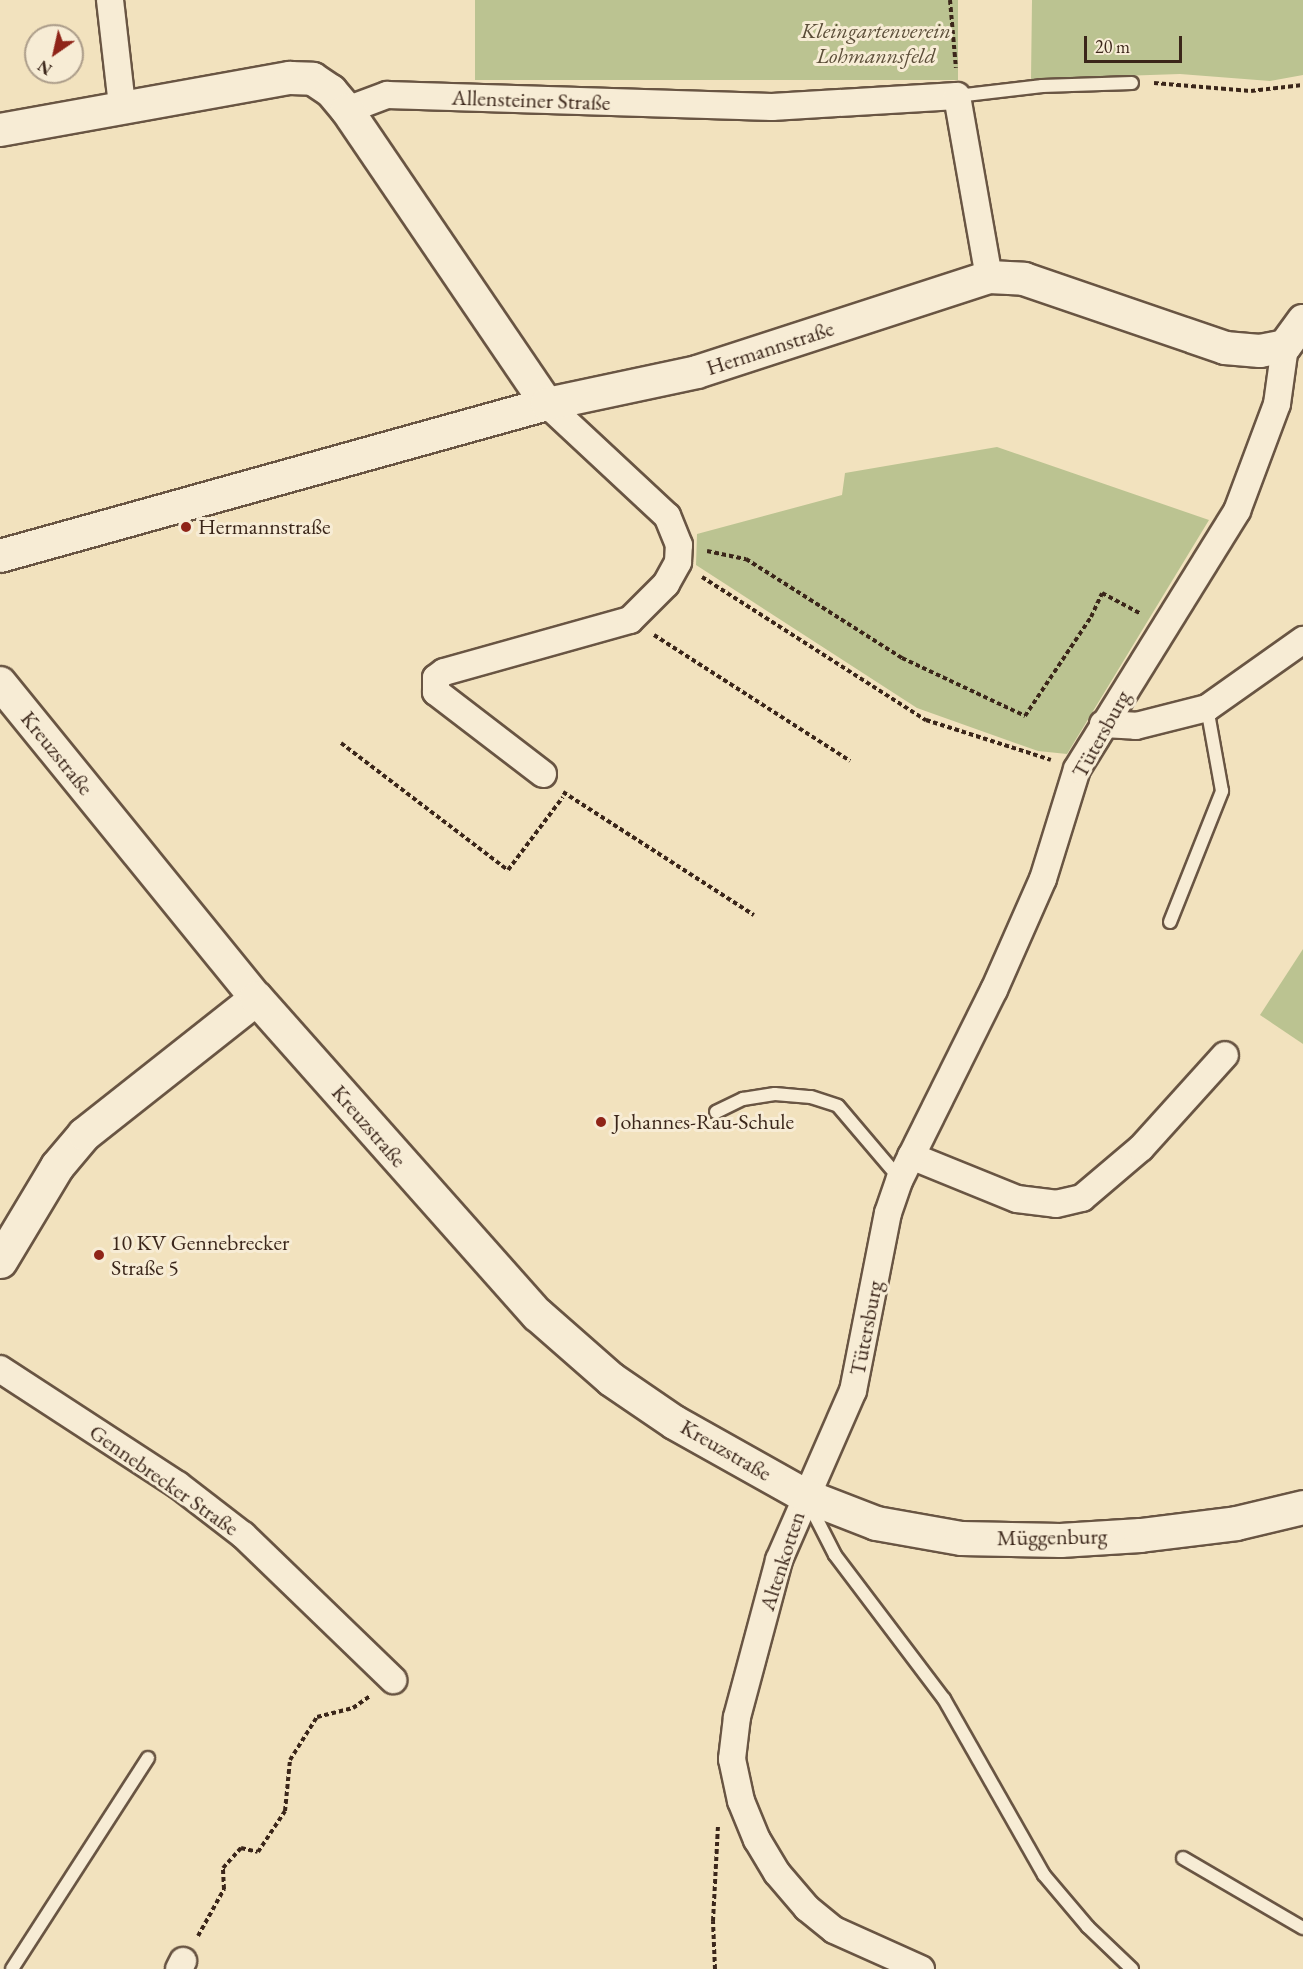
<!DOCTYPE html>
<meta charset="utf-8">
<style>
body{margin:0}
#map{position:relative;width:1303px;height:1969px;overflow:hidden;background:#f2e2be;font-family:"EB Garamond",serif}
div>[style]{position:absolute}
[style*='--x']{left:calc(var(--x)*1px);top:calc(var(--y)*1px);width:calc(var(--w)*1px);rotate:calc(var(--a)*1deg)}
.green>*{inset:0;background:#bbc391;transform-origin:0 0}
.path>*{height:4px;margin-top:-2px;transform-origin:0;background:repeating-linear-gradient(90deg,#3b261a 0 4.5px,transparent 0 7.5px)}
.roads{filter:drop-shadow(2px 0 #695543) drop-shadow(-2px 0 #695543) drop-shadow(0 2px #695543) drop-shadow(0 -2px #695543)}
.service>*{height:12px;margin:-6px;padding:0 6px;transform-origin:6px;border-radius:6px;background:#f7ecd5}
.minor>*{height:26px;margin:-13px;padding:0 13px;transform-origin:13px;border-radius:13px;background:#f7ecd5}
.tertiary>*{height:32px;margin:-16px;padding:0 16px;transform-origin:16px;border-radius:16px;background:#f7ecd5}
.secondary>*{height:33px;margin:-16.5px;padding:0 16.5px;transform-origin:16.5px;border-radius:16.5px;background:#f7ecd5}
.dots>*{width:16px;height:16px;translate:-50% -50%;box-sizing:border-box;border:3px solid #f7ecd5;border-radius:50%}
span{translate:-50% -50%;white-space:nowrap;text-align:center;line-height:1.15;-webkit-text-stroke:6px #f7ecd5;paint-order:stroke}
.park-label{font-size:22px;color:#5b4d38;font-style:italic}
.street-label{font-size:22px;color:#3b261a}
.poi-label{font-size:22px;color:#3b261a}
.left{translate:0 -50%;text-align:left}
.north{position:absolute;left:24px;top:24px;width:60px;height:60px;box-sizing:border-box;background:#f7ecd5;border:2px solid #ac9d8a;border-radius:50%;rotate:214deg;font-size:16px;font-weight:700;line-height:24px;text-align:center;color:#3b261a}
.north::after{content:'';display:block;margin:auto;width:21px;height:27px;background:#8f2418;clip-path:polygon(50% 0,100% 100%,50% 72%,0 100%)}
.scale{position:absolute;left:1084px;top:36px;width:98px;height:27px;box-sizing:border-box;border:3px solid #3b261a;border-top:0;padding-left:8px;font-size:18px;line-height:21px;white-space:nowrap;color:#3b261a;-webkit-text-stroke:4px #f7ecd5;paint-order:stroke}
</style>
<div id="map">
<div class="green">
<div style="left:475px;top:0;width:483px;height:80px"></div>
<div style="clip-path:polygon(1032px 0,1303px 0,1303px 75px,1270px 81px,1180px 74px,1031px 79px)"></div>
<div style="clip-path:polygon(997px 447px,1209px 520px,1067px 754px,1038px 751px,917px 708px,696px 565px,697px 534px,842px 495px,845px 473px)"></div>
<div style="clip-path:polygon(1303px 949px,1303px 1044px,1260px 1015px)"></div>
</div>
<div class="path">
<div style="--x:950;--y:0;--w:68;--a:85"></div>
<div style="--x:1154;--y:83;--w:97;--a:4.7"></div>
<div style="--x:1251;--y:91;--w:52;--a:-6.6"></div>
<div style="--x:707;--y:551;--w:40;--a:12"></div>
<div style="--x:746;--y:559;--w:185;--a:32.4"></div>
<div style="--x:902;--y:658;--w:136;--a:25.2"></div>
<div style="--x:1025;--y:716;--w:119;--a:-56.3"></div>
<div style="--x:1091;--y:617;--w:26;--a:-65"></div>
<div style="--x:1102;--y:593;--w:44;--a:28.3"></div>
<div style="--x:702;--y:577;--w:266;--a:32.6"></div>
<div style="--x:926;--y:720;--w:131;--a:17.7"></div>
<div style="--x:654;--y:635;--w:233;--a:32.7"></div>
<div style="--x:341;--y:743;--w:210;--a:37.3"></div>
<div style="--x:508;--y:870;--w:91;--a:-53"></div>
<div style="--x:563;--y:792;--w:227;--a:32.8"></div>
<div style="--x:198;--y:1936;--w:54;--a:-61"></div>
<div style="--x:224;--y:1889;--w:21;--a:-93"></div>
<div style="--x:223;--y:1868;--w:27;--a:-48"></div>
<div style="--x:241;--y:1848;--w:17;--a:13"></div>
<div style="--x:258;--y:1852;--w:49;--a:-56.6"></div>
<div style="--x:285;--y:1811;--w:51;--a:-84.4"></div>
<div style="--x:290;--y:1760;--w:51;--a:-57.9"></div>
<div style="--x:317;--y:1717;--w:37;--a:-14"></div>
<div style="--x:353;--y:1708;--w:21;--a:-35"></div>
<div style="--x:715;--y:1969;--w:48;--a:-92.4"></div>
<div style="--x:713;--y:1921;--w:97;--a:-87"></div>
</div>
<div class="roads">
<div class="service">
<div style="--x:957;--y:96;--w:86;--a:-6.7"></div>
<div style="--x:1042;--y:86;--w:90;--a:-1.9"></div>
<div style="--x:1170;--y:922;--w:141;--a:-68.3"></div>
<div style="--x:1222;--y:791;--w:84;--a:-100.2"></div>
<div style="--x:716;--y:1112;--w:30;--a:-26"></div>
<div style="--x:743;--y:1099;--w:32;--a:-9"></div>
<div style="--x:775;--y:1094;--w:36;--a:5"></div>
<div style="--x:811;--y:1097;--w:28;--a:18"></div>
<div style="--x:838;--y:1106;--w:96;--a:49.7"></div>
<div style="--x:808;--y:1502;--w:59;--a:63"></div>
<div style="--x:835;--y:1555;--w:181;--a:52.9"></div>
<div style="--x:944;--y:1699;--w:202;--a:60.4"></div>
<div style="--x:1044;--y:1875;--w:68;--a:49.8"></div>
<div style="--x:1088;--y:1927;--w:61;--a:43.7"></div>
<div style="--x:1183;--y:1858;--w:139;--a:30.3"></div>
<div style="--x:12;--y:1969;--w:251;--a:-57.2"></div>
</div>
<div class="minor">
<div style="--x:110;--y:0;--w:107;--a:83.5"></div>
<div style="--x:347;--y:110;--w:43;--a:-20.6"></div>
<div style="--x:387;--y:95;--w:385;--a:1.8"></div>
<div style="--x:772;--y:107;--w:185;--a:-3.4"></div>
<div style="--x:957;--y:96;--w:184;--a:80"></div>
<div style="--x:1103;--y:724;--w:33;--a:3"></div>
<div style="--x:1136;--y:726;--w:73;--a:-14.2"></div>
<div style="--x:1207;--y:708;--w:118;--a:-35.3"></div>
<div style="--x:543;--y:774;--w:135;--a:-142.5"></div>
<div style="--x:436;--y:692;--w:14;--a:-90"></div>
<div style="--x:436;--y:678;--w:10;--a:-37"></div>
<div style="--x:444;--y:672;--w:193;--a:-15.6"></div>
<div style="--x:630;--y:620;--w:51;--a:-45"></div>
<div style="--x:666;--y:584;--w:25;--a:-61"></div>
<div style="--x:678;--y:562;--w:17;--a:-87"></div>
<div style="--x:679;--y:545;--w:31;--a:-112"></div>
<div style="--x:667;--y:516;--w:164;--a:-137"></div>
<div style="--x:911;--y:1156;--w:114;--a:22.1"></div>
<div style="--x:1017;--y:1199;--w:39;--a:7"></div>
<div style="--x:1056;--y:1204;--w:27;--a:-13"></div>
<div style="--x:1082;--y:1198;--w:77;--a:-40.3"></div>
<div style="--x:1141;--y:1148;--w:125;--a:-47.9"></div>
<div style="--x:0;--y:1369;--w:212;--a:33.1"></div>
<div style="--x:178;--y:1485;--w:82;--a:37.6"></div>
<div style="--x:243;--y:1535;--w:209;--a:44"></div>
<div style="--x:179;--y:1969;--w:9;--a:-63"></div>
<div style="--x:921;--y:1969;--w:95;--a:-155.9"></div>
<div style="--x:834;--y:1930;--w:35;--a:-141"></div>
<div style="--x:807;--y:1908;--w:46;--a:-130.6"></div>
<div style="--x:777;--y:1873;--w:39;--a:-121"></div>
<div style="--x:757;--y:1840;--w:42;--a:-112.3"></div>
<div style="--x:741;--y:1801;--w:43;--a:-102.1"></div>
<div style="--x:732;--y:1759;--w:42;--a:-83.2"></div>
<div style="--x:737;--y:1717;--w:163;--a:-75"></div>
<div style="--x:779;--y:1560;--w:184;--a:-66.4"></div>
<div style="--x:853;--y:1391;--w:181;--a:-78.9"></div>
<div style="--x:888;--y:1213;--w:36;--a:-71"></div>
<div style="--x:900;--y:1179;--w:211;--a:-63.6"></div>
<div style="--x:994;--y:990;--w:121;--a:-66.2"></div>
<div style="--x:1043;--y:879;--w:115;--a:-72.8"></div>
<div style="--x:1077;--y:769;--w:304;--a:-58.2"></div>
<div style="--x:1237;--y:511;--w:114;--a:-69.5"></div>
<div style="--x:1277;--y:404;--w:59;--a:-82.1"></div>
</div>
<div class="tertiary">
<div style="--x:0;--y:130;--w:295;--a:-10.2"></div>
<div style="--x:290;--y:78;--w:23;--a:2"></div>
<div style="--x:313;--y:79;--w:22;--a:34"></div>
<div style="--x:331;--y:91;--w:25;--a:50"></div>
<div style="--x:347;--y:110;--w:356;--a:55.8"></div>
<div style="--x:0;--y:556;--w:568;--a:-15.53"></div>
<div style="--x:547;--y:404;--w:153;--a:-12"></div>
<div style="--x:697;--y:372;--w:307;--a:-18"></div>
<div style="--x:989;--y:277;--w:35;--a:3"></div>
<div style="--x:1024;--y:279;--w:213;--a:18.9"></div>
<div style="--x:1225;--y:348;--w:35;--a:5"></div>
<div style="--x:1260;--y:351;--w:25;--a:-11"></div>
<div style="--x:1285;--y:346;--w:31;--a:-54"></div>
<div style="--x:0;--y:683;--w:406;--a:50.9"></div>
</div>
<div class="secondary">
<div style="--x:0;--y:1261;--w:111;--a:-59"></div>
<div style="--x:57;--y:1166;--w:42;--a:-49.8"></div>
<div style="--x:84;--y:1134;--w:219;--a:-38.3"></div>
<div style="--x:256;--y:998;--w:423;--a:48.4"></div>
<div style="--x:537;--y:1314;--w:98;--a:41.3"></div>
<div style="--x:611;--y:1379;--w:76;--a:34.3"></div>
<div style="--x:674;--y:1422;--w:149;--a:29.3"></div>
<div style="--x:804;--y:1495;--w:77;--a:21.3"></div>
<div style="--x:876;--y:1523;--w:86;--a:10"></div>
<div style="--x:961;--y:1538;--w:99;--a:1.2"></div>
<div style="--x:1060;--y:1540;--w:80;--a:-3.6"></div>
<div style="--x:1140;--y:1535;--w:97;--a:-7.1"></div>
<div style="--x:1236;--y:1523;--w:69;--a:-13.4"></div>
</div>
</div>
<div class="dots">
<div style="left:186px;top:527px;background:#8f2418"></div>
<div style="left:601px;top:1122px;background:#8f2418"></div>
<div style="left:99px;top:1255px;background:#8f2418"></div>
</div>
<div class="park-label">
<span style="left:876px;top:43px">Kleingartenverein<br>Lohmannsfeld</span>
</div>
<div class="street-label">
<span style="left:531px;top:100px;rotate:2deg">Allensteiner Straße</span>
<span style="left:770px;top:348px;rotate:-18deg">Hermannstraße</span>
<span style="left:1101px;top:734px;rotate:-61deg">Tütersburg</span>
<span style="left:57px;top:753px;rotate:51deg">Kreuzstraße</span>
<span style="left:369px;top:1126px;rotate:49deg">Kreuzstraße</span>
<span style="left:866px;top:1328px;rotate:-79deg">Tütersburg</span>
<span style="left:726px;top:1450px;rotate:30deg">Kreuzstraße</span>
<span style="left:164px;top:1480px;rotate:35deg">Gennebrecker Straße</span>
<span style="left:1052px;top:1537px;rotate:-1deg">Müggenburg</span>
<span style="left:782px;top:1561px;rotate:-72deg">Altenkotten</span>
</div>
<div class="poi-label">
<span class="left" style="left:198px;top:527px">Hermannstraße</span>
<span class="left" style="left:613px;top:1122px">Johannes-Rau-Schule</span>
<span class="left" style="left:111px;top:1255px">10 KV Gennebrecker<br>Straße 5</span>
</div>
<div class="north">N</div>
<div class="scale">20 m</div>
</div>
